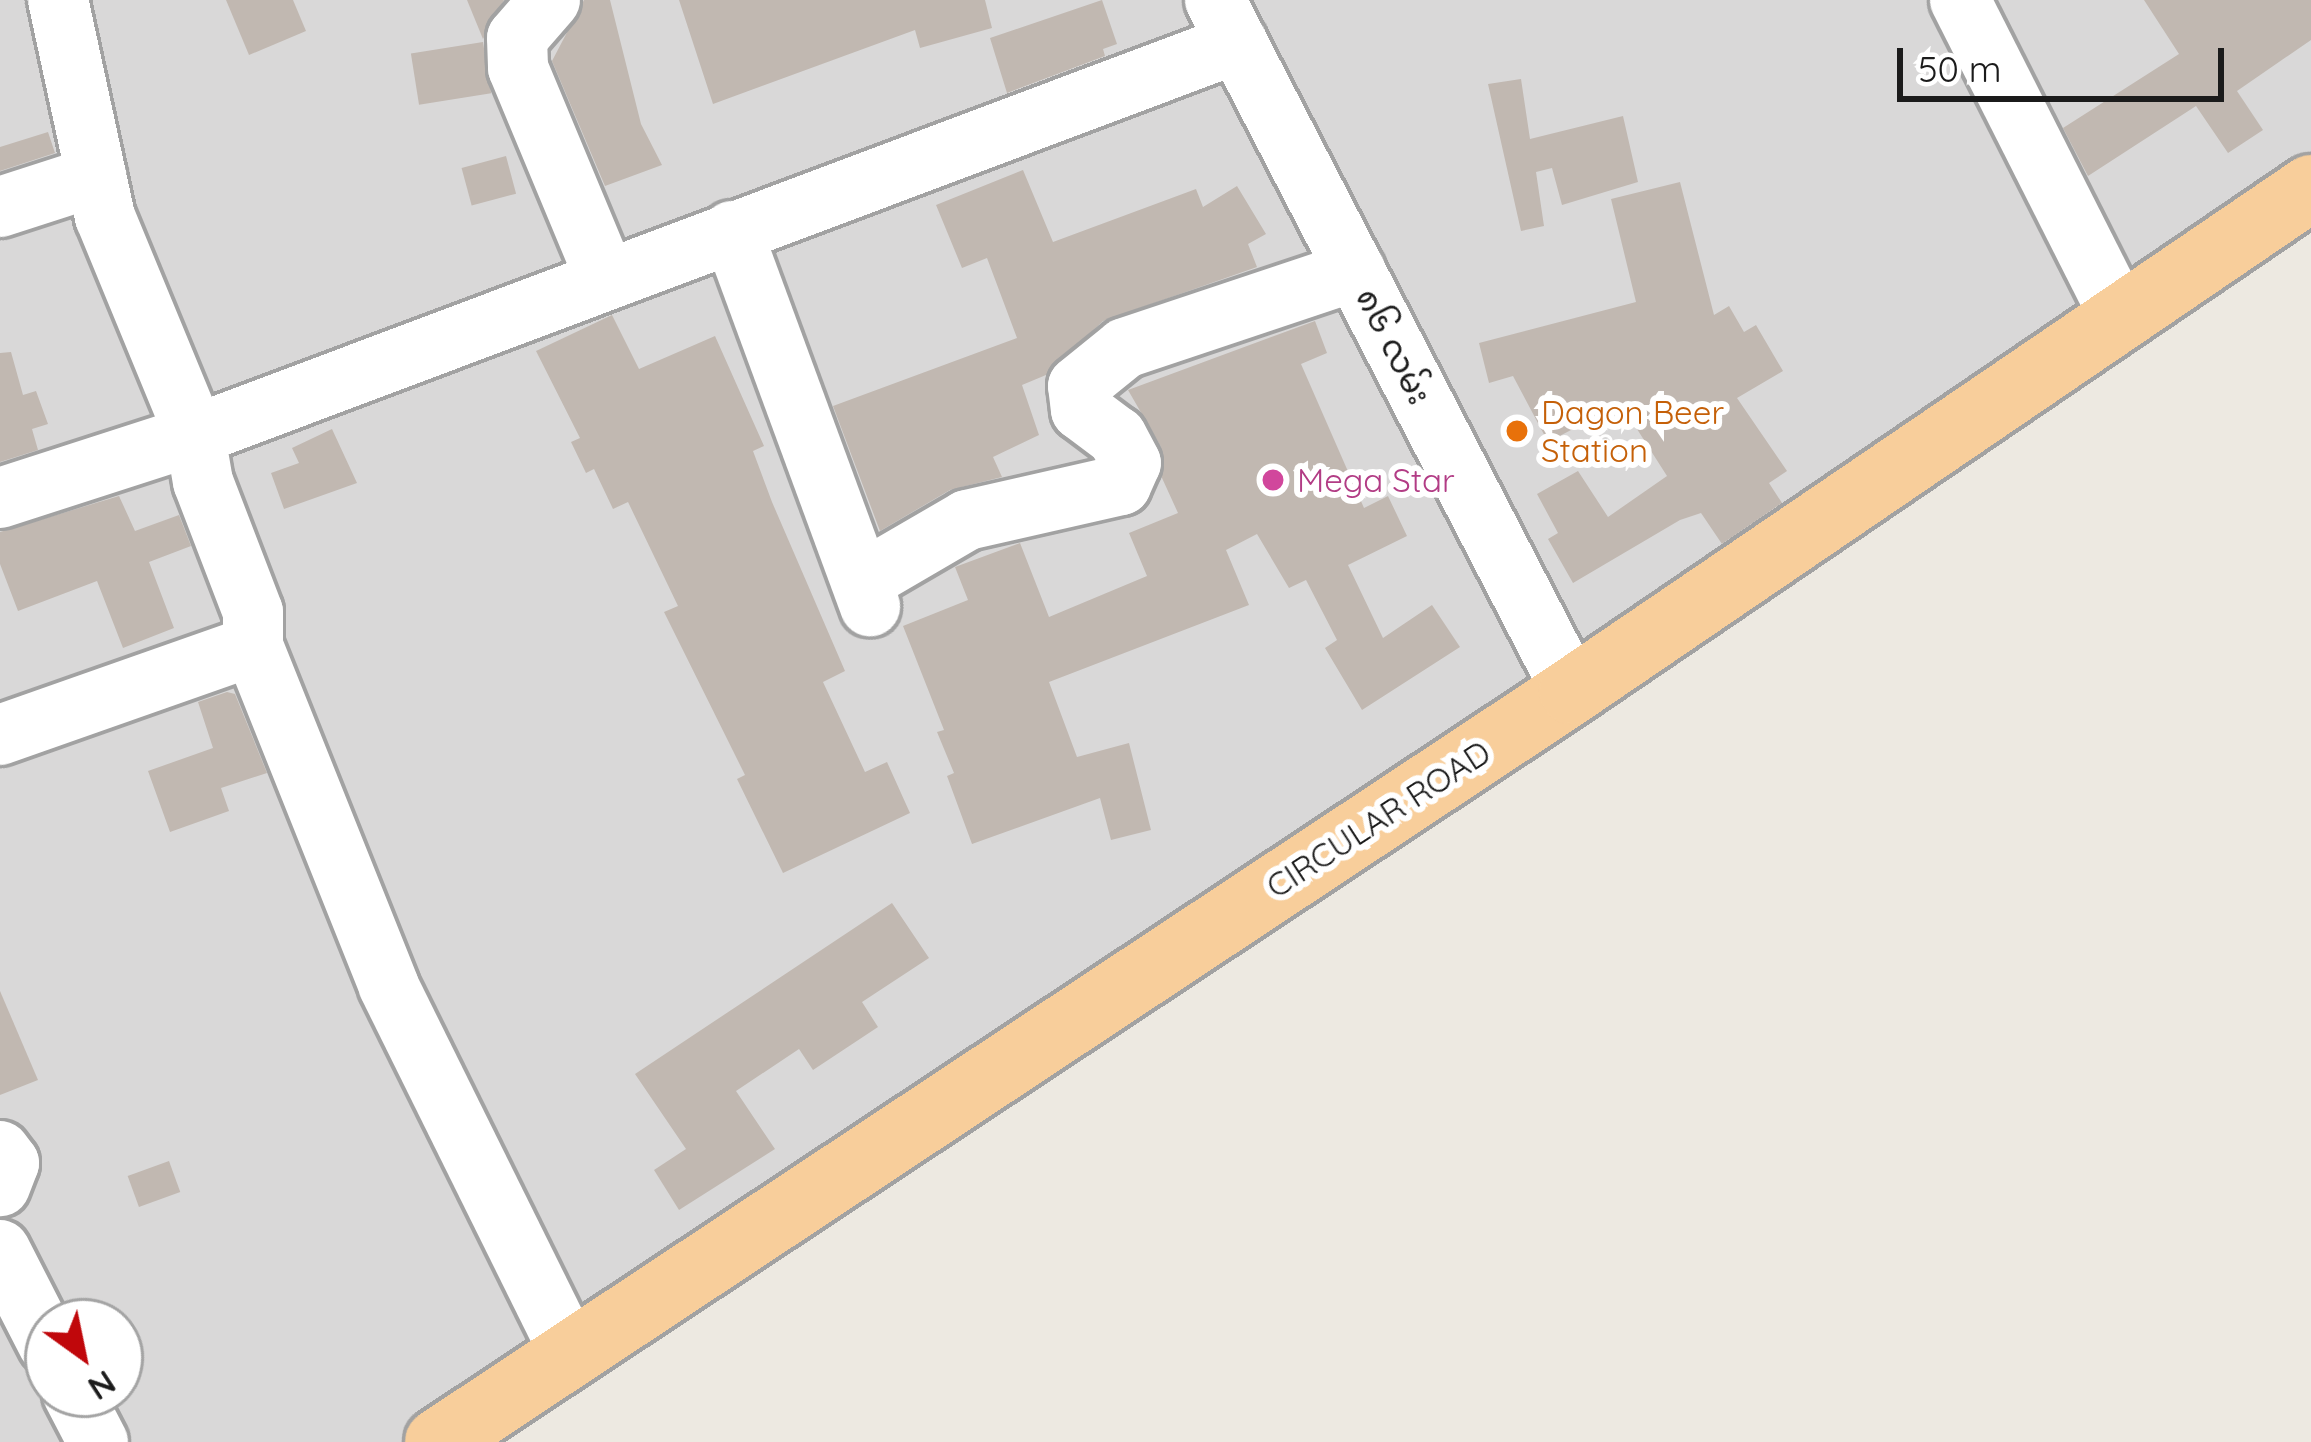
<!DOCTYPE html>
<meta charset="utf-8">
<style>
body{margin:0}
#map{position:relative;width:2311px;height:1442px;overflow:hidden;background:#ede9e1;font-family:Quicksand,"Noto Sans Myanmar",sans-serif}
div>[style]{position:absolute}
[style*='--x']{left:calc(var(--x)*1px);top:calc(var(--y)*1px);width:calc(var(--w)*1px);rotate:calc(var(--a)*1deg)}
.residential>*{inset:0;background:#d9d8d8}
.building>*{inset:0;background:#c1b8b1;transform-origin:0 0}
.roads{filter:drop-shadow(3px 0 #a2a2a2) drop-shadow(-3px 0 #a2a2a2) drop-shadow(0 3px #a2a2a2) drop-shadow(0 -3px #a2a2a2)}
.minor>*{height:60px;margin:-30px;padding:0 30px;transform-origin:30px;border-radius:30px;background:#fff}
.major>*{height:66px;margin:-33px;padding:0 33px;transform-origin:33px;border-radius:33px;background:#f8ce9b}
.dots>*{width:33px;height:33px;translate:-50% -50%;box-sizing:border-box;border:6px solid #fff;border-radius:50%}
span{translate:-50% -50%;white-space:nowrap;text-align:center;line-height:1.15;-webkit-text-stroke:12px #fff;paint-order:stroke}
.street-label{font-size:33px;color:#1b1b1b}
.food-label{font-size:33px;color:#c56008}
.left{translate:0 -50%;text-align:left}
.hotel-label{font-size:33px;color:#b23c85}
.north{position:absolute;left:24px;top:1298px;width:120px;height:120px;box-sizing:border-box;background:#fff;border:3px solid #a4a4a4;border-radius:50%;rotate:147deg;font-size:33px;font-weight:700;line-height:48px;text-align:center;color:#1b1b1b}
.north::after{content:'';display:block;margin:auto;width:42px;height:54px;background:#c0070b;clip-path:polygon(50% 0,100% 100%,50% 72%,0 100%)}
.scale{position:absolute;left:1897px;top:48px;width:327px;height:54px;box-sizing:border-box;border:6px solid #1b1b1b;border-top:0;padding-left:15px;font-size:36px;line-height:42px;white-space:nowrap;color:#1b1b1b;-webkit-text-stroke:9px #fff;paint-order:stroke}
</style>
<div id="map">
<div class="residential">
<div style="clip-path:polygon(evenodd,0 0,2311px 0,2311px 180px,474px 1442px,0 1442px,0 0,48px 1322px,120px 1322px,120px 1394px,48px 1394px,48px 1322px)"></div>
</div>
<div class="building">
<div style="clip-path:polygon(226px 0,293px 0,306px 31px,249px 55px)"></div>
<div style="clip-path:polygon(467px 0,504px 0,483px 39px)"></div>
<div style="clip-path:polygon(584px 0,610px 0,641px 124px,662px 165px,605px 186px,552px 61px)"></div>
<div style="clip-path:polygon(679px 0,985px 0,992px 28px,920px 48px,915px 30px,713px 104px)"></div>
<div style="clip-path:polygon(1102px 0,1117px 44px,1103px 49px,1105px 56px,1007px 93px,990px 38px)"></div>
<div style="clip-path:polygon(2144px 0,2311px 0,2311px 40px,2237px 91px,2263px 130px,2228px 153px,2196px 106px,2088px 176px,2063px 128px,2179px 54px)"></div>
<div style="left:483px;top:42px;width:52px;height:73px;rotate:81deg"></div>
<div style="clip-path:polygon(1521px 79px,1530px 139px,1623px 116px,1638px 182px,1562px 205px,1552px 168px,1536px 172px,1544px 226px,1521px 231px,1488px 84px)"></div>
<div style="clip-path:polygon(48px 132px,55px 153px,0 171px,0 147px)"></div>
<div style="left:506px;top:156px;width:39px;height:46px;rotate:75deg"></div>
<div style="clip-path:polygon(1023px 170px,1053px 242px,1196px 189px,1203px 207px,1237px 186px,1266px 234px,1248px 244px,1257px 267px,1103px 321px,1046px 375px,1022px 385px,1039px 435px,993px 457px,1002px 477px,950px 490px,880px 531px,833px 406px,1017px 338px,987px 258px,962px 268px,936px 205px)"></div>
<div style="clip-path:polygon(1680px 182px,1714px 315px,1729px 306px,1744px 332px,1756px 325px,1783px 371px,1737px 398px,1787px 471px,1769px 483px,1782px 503px,1722px 544px,1701px 513px,1680px 520px,1573px 583px,1548px 539px,1558px 533px,1537px 494px,1578px 471px,1608px 517px,1667px 476px,1621px 404px,1548px 442px,1513px 376px,1489px 383px,1479px 343px,1636px 302px,1611px 199px)"></div>
<div style="clip-path:polygon(612px 315px,639px 369px,715px 336px,764px 446px,753px 451px,772px 502px,845px 671px,823px 682px,865px 772px,887px 762px,910px 813px,783px 873px,737px 779px,745px 775px,664px 612px,678px 606px,628px 502px,613px 509px,594px 469px,586px 473px,571px 442px,580px 438px,536px 351px)"></div>
<div style="clip-path:polygon(1315px 321px,1327px 353px,1301px 364px,1364px 508px,1388px 496px,1407px 536px,1348px 565px,1383px 638px,1432px 605px,1460px 647px,1362px 710px,1325px 648px,1337px 640px,1306px 580px,1289px 588px,1257px 534px,1226px 550px,1249px 605px,1049px 682px,1077px 757px,1129px 743px,1151px 830px,1111px 840px,1100px 798px,972px 844px,947px 776px,954px 773px,937px 732px,944px 730px,903px 626px,968px 600px,955px 567px,1020px 543px,1049px 617px,1147px 576px,1129px 533px,1178px 513px,1162px 478px,1161px 447px,1128px 390px)"></div>
<div style="clip-path:polygon(11px 352px,23px 395px,36px 391px,48px 424px,32px 429px,38px 450px,0 462px,0 353px)"></div>
<div style="clip-path:polygon(332px 429px,357px 483px,284px 509px,271px 473px,299px 463px,292px 448px)"></div>
<div style="clip-path:polygon(119px 496px,135px 531px,179px 515px,191px 546px,149px 562px,174px 628px,123px 648px,97px 581px,18px 611px,0 564px,0 532px)"></div>
<div style="clip-path:polygon(227px 692px,235px 694px,267px 773px,221px 788px,229px 811px,170px 832px,148px 771px,213px 748px,198px 702px)"></div>
<div style="clip-path:polygon(892px 903px,929px 958px,862px 1002px,878px 1027px,813px 1070px,799px 1049px,736px 1091px,775px 1149px,679px 1210px,654px 1170px,686px 1149px,635px 1074px)"></div>
<div style="clip-path:polygon(0 991px,38px 1080px,0 1095px)"></div>
<div style="left:169px;top:1161px;width:33px;height:44px;rotate:70deg"></div>
</div>
<div class="roads">
<div class="minor">
<div style="--x:550;--y:0;--w:50;--a:131"></div>
<div style="--x:517;--y:38;--w:30;--a:88"></div>
<div style="--x:518;--y:68;--w:226;--a:67.4"></div>
<div style="--x:1215;--y:0;--w:778;--a:62.68"></div>
<div style="--x:1960;--y:0;--w:355;--a:63.2"></div>
<div style="--x:0;--y:207;--w:101;--a:-17.9"></div>
<div style="--x:732;--y:231;--w:400;--a:69.8"></div>
<div style="--x:0;--y:498;--w:205;--a:-17.9"></div>
<div style="--x:195;--y:435;--w:236;--a:-112.4"></div>
<div style="--x:105;--y:217;--w:222;--a:-102.2"></div>
<div style="--x:864;--y:580;--w:119;--a:-30.2"></div>
<div style="--x:967;--y:520;--w:158;--a:-12.8"></div>
<div style="--x:1121;--y:485;--w:24;--a:-66"></div>
<div style="--x:1131;--y:463;--w:30;--a:-118"></div>
<div style="--x:1117;--y:437;--w:45;--a:-143.1"></div>
<div style="--x:1081;--y:410;--w:24;--a:-97"></div>
<div style="--x:1078;--y:386;--w:60;--a:-39"></div>
<div style="--x:1125;--y:348;--w:243;--a:-18.5"></div>
<div style="--x:0;--y:735;--w:268;--a:-19.4"></div>
<div style="--x:0;--y:1151;--w:15;--a:53"></div>
<div style="--x:9;--y:1163;--w:25;--a:111"></div>
<div style="--x:0;--y:1250;--w:106;--a:62.9"></div>
<div style="--x:569;--y:1351;--w:407;--a:-116.3"></div>
<div style="--x:389;--y:986;--w:366;--a:-111.8"></div>
<div style="--x:253;--y:646;--w:34;--a:-90"></div>
<div style="--x:253;--y:612;--w:139;--a:-111"></div>
<div style="--x:203;--y:482;--w:48;--a:-99.7"></div>
<div style="--x:195;--y:435;--w:1114;--a:-20.6"></div>
<div style="--x:73;--y:1394;--w:54;--a:62.5"></div>
</div>
<div class="major">
<div style="--x:438;--y:1442;--w:1360;--a:-33.51"></div>
<div style="--x:1572;--y:691;--w:894;--a:-34.24"></div>
</div>
</div>
<div class="dots">
<div style="left:1517px;top:431px;background:#e8710a"></div>
<div style="left:1273px;top:480px;background:#d1479c"></div>
</div>
<div class="street-label">
<span style="left:1394px;top:346px;rotate:63deg">၈၆ လမ်း</span>
<span style="left:1378px;top:819px;rotate:-33deg">CIRCULAR ROAD</span>
</div>
<div class="food-label">
<span class="left" style="left:1541px;top:431px">Dagon Beer<br>Station</span>
</div>
<div class="hotel-label">
<span class="left" style="left:1297px;top:480px">Mega Star</span>
</div>
<div class="north">N</div>
<div class="scale">50 m</div>
</div>
